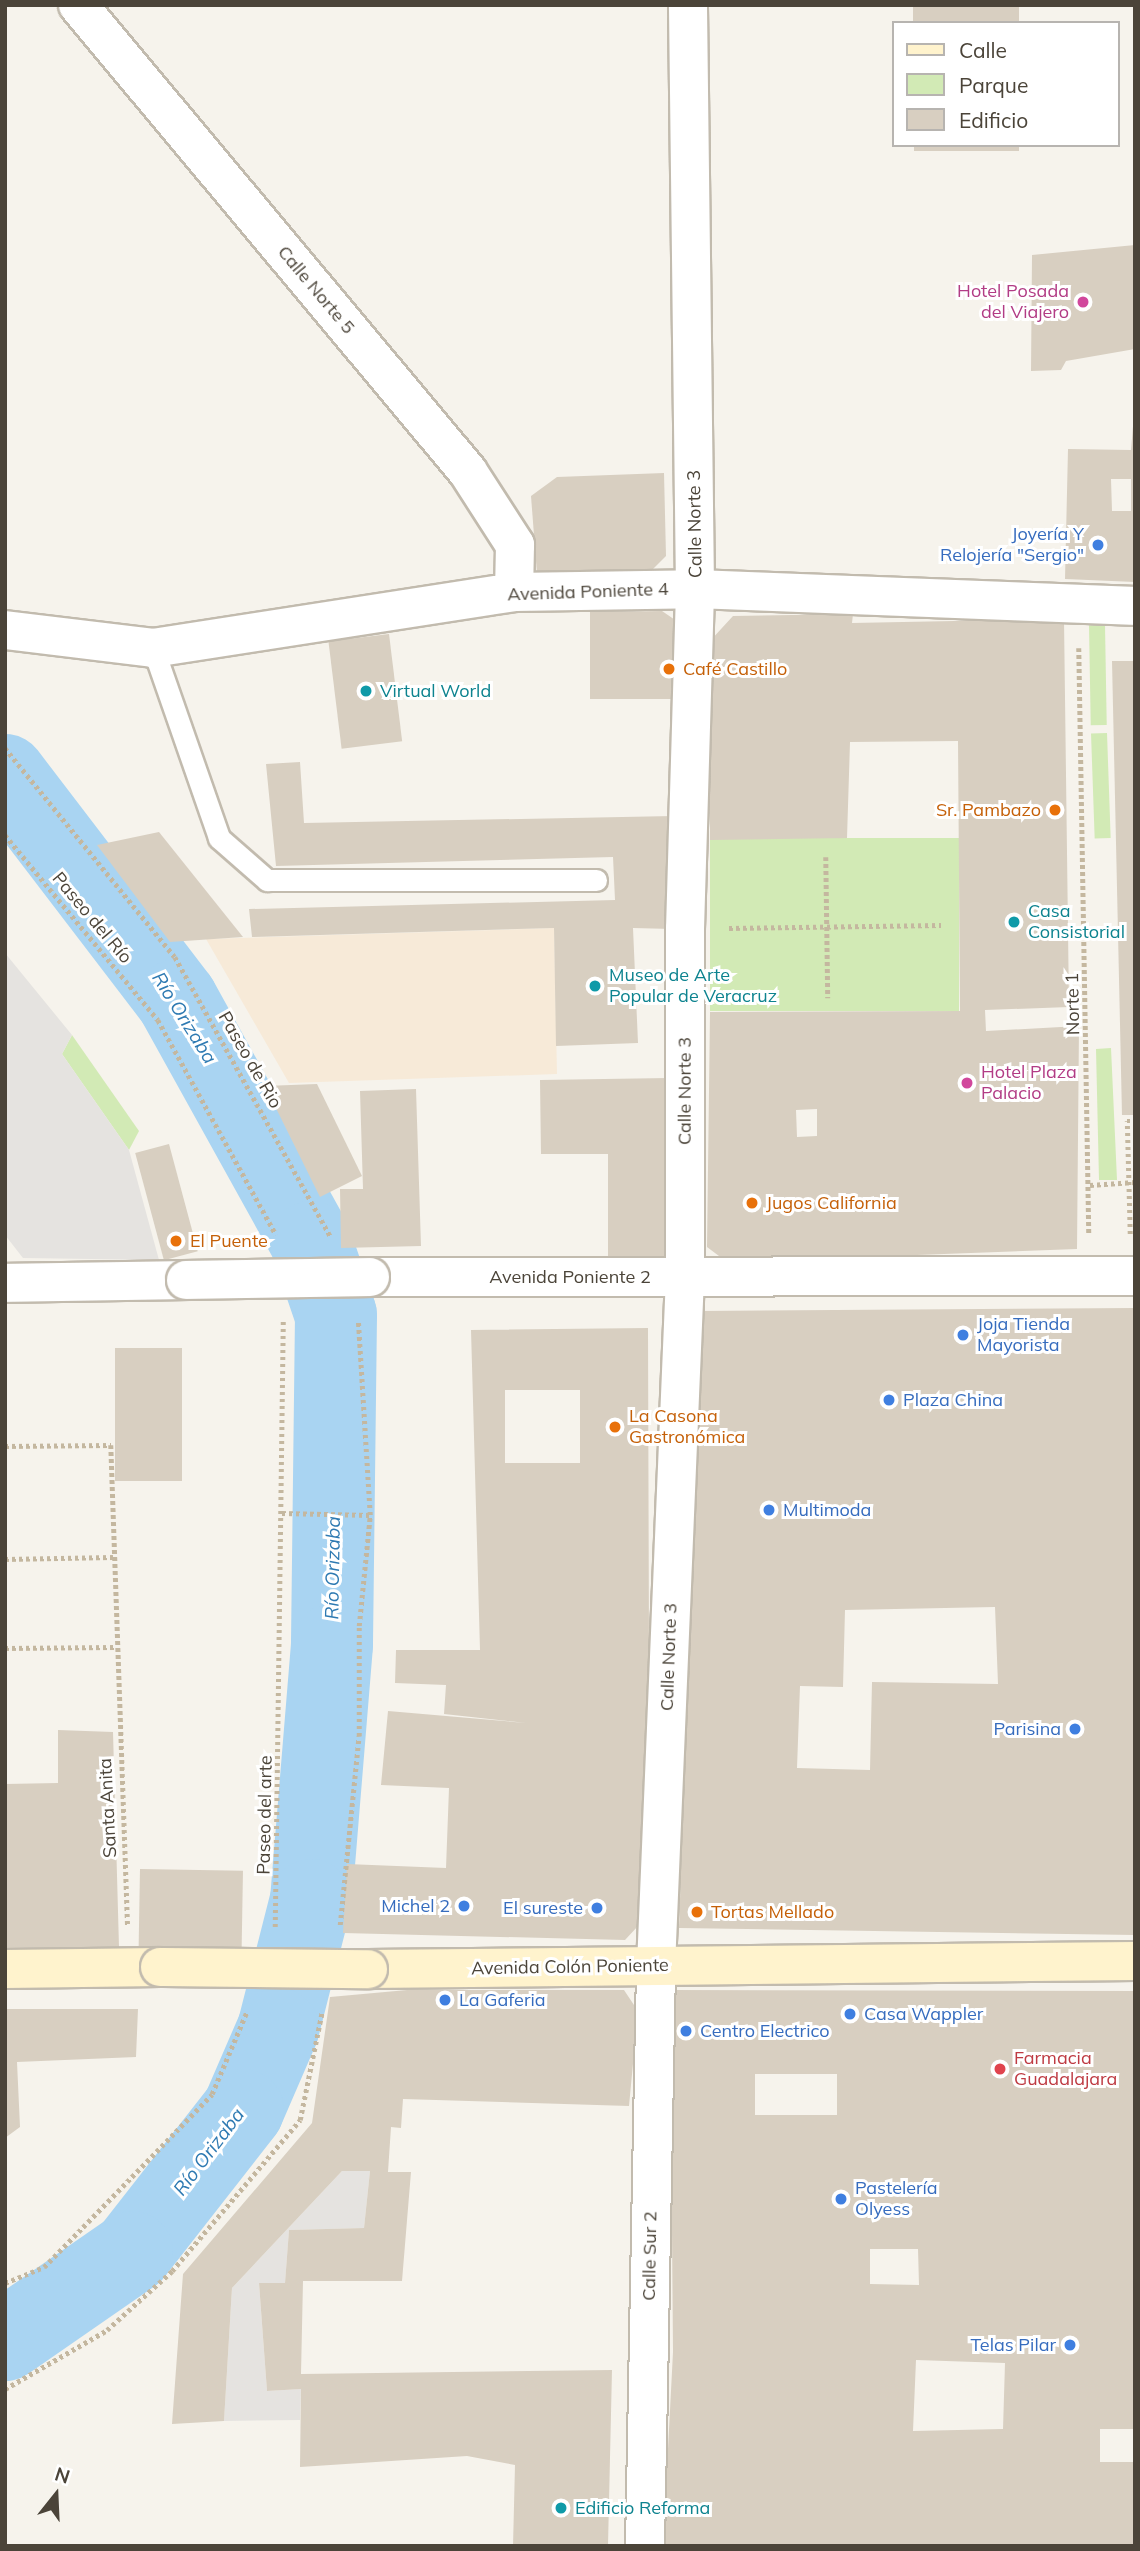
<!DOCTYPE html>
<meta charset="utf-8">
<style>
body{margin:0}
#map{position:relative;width:1140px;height:2551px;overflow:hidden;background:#f6f3ec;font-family:Mulish,sans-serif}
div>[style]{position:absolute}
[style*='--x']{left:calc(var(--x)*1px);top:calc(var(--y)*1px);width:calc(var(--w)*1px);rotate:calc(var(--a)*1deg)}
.commercial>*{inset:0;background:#f7ead8}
.green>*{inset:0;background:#d2eab5;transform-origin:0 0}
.parking>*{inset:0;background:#e5e3e0}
.river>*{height:82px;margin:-41px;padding:0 41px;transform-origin:41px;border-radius:41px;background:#a9d4f2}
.building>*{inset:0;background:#d8cfc1;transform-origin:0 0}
.path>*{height:4.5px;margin-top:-2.25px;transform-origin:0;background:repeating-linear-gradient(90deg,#c4b79f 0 3.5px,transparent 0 7px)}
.roads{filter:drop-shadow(2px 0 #c2bbae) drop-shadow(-2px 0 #c2bbae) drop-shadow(0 2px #c2bbae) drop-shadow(0 -2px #c2bbae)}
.lane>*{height:21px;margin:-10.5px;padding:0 10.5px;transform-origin:10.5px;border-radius:10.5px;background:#fff}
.street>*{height:38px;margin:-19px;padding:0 19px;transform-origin:19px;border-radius:19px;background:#fff}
.secondary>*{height:38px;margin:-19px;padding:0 19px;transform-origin:19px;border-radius:19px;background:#fff3cd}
.bridges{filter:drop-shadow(2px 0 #c2bbae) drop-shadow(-2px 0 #c2bbae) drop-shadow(0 2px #c2bbae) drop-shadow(0 -2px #c2bbae)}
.street-bridge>*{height:38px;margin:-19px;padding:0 19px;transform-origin:19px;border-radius:19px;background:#fff}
.secondary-bridge>*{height:38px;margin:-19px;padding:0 19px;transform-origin:19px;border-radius:19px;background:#fff3cd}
.dots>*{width:19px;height:19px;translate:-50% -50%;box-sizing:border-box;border:4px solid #fff;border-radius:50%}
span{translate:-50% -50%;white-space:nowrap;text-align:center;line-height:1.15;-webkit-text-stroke:6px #fff;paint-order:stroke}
.street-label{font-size:18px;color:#4b4439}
.hotel-label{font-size:18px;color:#b23c85}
.right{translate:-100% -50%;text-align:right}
.left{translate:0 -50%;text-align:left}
.shop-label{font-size:18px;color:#366cbe}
.food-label{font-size:18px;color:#c56008}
.culture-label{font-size:18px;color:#0d838f}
.health-label{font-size:18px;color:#be3a42}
.water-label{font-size:19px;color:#2e7ab2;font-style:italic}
.frame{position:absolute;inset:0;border:7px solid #4b4439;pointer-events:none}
.legend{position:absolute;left:892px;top:21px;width:228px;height:126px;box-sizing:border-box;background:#fff;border:2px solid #b7b4b0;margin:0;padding:9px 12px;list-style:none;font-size:21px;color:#4b4439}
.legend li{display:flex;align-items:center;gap:14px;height:35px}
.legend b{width:35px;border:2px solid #b7b4b0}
.north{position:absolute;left:21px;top:2460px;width:70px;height:70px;-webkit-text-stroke:5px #fff;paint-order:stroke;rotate:18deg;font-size:19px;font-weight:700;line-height:28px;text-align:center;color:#4b4439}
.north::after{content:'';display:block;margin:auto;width:24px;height:32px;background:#4b4439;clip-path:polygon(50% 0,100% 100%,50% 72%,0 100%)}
</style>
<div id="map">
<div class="commercial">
<div style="clip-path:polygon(554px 928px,557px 1074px,289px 1083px,206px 939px)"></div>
</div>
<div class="green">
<div style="left:1105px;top:625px;width:100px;height:16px;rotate:89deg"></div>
<div style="left:1107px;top:733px;width:105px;height:16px;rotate:88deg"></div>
<div style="left:959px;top:838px;width:173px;height:249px;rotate:90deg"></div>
<div style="clip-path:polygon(72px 1035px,139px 1131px,129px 1150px,62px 1054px)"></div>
<div style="clip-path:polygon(1111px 1048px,1117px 1180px,1099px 1180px,1096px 1049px)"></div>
</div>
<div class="parking">
<div style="clip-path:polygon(5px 953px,72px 1035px,62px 1054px,129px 1150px,159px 1260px,23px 1258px,5px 1235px)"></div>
<div style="clip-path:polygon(342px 2171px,370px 2171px,364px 2228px,289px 2230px,285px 2283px,259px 2283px,267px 2391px,301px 2389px,300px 2420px,224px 2421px,232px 2288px)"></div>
</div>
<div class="river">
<div style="--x:5;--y:775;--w:283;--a:52.6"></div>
<div style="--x:177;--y:1000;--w:277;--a:61"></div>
<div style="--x:311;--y:1242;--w:77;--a:71.1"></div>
<div style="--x:336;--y:1315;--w:330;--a:90.7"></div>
<div style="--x:332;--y:1645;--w:256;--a:94.7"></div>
<div style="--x:311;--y:1900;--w:133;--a:104.3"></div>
<div style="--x:278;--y:2029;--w:88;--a:113.4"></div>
<div style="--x:243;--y:2110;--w:180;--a:128"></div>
<div style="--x:132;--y:2252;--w:155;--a:145.3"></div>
</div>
<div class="building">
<div style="left:913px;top:5px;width:106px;height:18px"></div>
<div style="left:914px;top:145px;width:105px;height:6px"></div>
<div style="clip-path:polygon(1135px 245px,1135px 349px,1066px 361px,1061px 370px,1031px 371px,1032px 255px)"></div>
<div style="clip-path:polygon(evenodd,1135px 402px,1135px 582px,1065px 579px,1068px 449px,1131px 450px,1135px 402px,1111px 479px,1131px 479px,1131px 511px,1112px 511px,1111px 479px)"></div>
<div style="clip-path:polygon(664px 473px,666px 556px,649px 573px,537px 574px,531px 496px,557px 477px)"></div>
<div style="clip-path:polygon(662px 611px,681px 624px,683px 699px,590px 699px,590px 612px)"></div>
<div style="clip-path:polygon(evenodd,853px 614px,852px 623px,1064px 619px,1069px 1007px,985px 1010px,986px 1031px,1079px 1026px,1077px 1249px,727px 1262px,707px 1247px,710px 1012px,960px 1011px,958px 741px,850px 742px,847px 838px,710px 840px,710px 641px,733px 616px,853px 614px,817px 1109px,817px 1136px,797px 1137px,796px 1110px,817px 1109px)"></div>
<div style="left:389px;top:634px;width:108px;height:61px;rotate:83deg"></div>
<div style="clip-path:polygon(1112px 661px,1135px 661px,1135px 1115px,1122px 1115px)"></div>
<div style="clip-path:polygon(300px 762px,304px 823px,673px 816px,672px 929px,633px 928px,638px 1043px,556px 1046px,554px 928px,252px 937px,249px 909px,615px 900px,613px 857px,276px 866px,266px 764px)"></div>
<div style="clip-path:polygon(159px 832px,243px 937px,170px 942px,97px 845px)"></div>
<div style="clip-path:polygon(668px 1078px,668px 1269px,608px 1270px,608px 1154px,541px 1154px,540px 1080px)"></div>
<div style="clip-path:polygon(317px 1084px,362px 1176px,320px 1197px,265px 1086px)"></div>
<div style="clip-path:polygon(416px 1089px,421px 1246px,341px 1248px,340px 1189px,363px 1189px,360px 1091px)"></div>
<div style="left:169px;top:1144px;width:111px;height:35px;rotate:75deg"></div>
<div style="clip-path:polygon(evenodd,1135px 1308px,1135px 1935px,679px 1928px,700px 1311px,1135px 1308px,995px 1607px,998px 1684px,872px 1682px,870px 1770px,797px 1768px,800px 1686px,843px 1687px,845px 1610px,995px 1607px)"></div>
<div style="clip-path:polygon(evenodd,648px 1328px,649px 1650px,638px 1926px,625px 1940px,343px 1933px,347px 1864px,446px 1868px,449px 1788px,381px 1785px,388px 1711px,526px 1723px,444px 1714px,446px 1685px,395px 1683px,396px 1650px,480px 1650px,471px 1330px,648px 1328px,505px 1390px,580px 1390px,580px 1463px,505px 1463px,505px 1390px)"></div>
<div style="left:115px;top:1348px;width:67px;height:133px"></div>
<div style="clip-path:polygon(58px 1730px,113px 1732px,119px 1947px,5px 1948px,5px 1784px,58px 1783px)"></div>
<div style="left:140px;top:1869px;width:103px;height:77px;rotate:1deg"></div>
<div style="clip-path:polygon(407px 1990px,624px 1990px,638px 2011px,629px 2106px,403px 2099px,401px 2128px,391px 2127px,388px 2172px,411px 2172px,402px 2281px,303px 2281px,301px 2374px,612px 2370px,608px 2546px,513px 2546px,515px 2465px,467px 2456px,300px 2467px,301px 2389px,267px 2391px,259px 2283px,285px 2283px,289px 2230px,364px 2228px,370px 2171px,342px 2171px,232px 2288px,224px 2421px,172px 2424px,183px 2274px,312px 2123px,330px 1997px)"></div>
<div style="clip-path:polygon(evenodd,670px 1990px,1135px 1991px,1135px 2429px,1100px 2429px,1100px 2462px,1135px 2462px,1135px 2546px,663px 2546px,673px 2352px,670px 1990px,755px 2074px,837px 2074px,837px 2115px,755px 2115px,755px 2074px,670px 1990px,870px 2249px,918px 2249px,919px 2285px,870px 2284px,870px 2249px,670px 1990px,916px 2360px,1005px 2363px,1003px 2429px,913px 2431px,916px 2360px)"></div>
<div style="clip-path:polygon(5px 2009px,138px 2009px,136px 2057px,17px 2062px,20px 2127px,5px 2138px)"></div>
</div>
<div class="path">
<div style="--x:1079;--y:648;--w:586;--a:89.02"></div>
<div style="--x:5;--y:748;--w:269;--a:50.9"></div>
<div style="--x:175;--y:957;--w:319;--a:60.9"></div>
<div style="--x:5;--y:835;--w:240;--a:50.4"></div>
<div style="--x:158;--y:1020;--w:245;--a:61.2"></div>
<div style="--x:826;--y:857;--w:141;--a:89.2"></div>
<div style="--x:729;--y:928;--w:212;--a:-0.8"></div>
<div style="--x:1090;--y:1185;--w:45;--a:-3.8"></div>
<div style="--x:1130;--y:1234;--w:113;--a:-91.5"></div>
<div style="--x:1127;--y:1121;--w:8;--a:0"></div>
<div style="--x:5;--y:1446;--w:106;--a:-0.5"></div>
<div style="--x:111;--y:1445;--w:480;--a:88"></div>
<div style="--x:282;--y:1513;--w:88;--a:1.3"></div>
<div style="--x:5;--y:1559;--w:108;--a:-1.1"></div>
<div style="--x:5;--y:1648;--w:110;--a:-0.5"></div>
<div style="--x:340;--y:1925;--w:190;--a:-84.3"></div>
<div style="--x:359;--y:1736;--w:110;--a:-90"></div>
<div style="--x:359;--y:1626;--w:112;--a:-84.3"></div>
<div style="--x:370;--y:1515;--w:195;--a:-93.5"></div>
<div style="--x:275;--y:1927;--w:607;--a:-89.24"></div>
<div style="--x:5;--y:2283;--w:42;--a:-22.3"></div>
<div style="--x:44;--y:2267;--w:241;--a:-45.8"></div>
<div style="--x:212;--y:2094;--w:90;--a:-67.1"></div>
<div style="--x:5;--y:2389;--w:118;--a:-30"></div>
<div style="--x:107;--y:2330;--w:88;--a:-42.2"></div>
<div style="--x:172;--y:2271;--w:198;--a:-49.7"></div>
<div style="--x:300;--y:2120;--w:110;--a:-78.5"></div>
</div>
<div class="roads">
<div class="lane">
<div style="--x:153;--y:648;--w:201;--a:70.8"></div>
<div style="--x:219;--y:838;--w:64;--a:41.2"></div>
<div style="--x:267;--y:880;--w:329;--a:0"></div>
</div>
<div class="street">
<div style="--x:78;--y:5;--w:608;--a:50.13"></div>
<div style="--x:468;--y:472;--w:87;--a:57.2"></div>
<div style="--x:515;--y:545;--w:47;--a:91.2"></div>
<div style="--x:5;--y:630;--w:149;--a:6.9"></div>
<div style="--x:153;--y:648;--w:365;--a:-8.8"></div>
<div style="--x:514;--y:592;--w:181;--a:-0.9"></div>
<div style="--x:695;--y:589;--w:440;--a:2.2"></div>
<div style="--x:370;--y:1277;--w:765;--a:-0.07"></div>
<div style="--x:5;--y:1283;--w:181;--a:-0.9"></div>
<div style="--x:645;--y:2546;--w:580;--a:-88.91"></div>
<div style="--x:656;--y:1966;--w:690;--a:-87.59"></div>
<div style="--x:685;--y:1277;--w:348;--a:-90"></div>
<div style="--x:685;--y:929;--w:340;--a:-88.3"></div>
<div style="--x:695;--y:589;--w:584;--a:-90.69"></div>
</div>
<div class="secondary">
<div style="--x:5;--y:1969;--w:155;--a:-0.7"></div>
<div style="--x:368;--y:1969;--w:767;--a:-0.6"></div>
</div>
</div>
<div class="bridges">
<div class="street-bridge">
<div style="--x:186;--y:1280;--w:184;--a:-0.9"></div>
</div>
<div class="secondary-bridge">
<div style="--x:160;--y:1967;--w:208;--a:0.6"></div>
</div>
</div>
<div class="dots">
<div style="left:1083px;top:302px;background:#d1479c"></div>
<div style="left:1098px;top:545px;background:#3f7fe0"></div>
<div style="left:669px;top:669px;background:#e8710a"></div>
<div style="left:366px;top:691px;background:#0f9aa8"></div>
<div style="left:1055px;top:810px;background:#e8710a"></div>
<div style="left:1014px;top:922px;background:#0f9aa8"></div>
<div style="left:595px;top:986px;background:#0f9aa8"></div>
<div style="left:967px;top:1083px;background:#d1479c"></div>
<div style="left:752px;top:1203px;background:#e8710a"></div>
<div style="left:176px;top:1241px;background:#e8710a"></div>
<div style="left:963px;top:1335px;background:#3f7fe0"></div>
<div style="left:889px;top:1400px;background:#3f7fe0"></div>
<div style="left:615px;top:1427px;background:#e8710a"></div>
<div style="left:769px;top:1510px;background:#3f7fe0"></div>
<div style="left:1075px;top:1729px;background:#3f7fe0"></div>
<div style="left:464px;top:1906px;background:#3f7fe0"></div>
<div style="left:597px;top:1908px;background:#3f7fe0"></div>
<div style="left:697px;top:1912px;background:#e8710a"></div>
<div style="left:445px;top:2000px;background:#3f7fe0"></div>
<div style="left:850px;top:2014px;background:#3f7fe0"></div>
<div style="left:686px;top:2031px;background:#3f7fe0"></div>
<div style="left:1000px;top:2069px;background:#e0444e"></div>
<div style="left:841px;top:2199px;background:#3f7fe0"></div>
<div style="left:1070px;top:2345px;background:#3f7fe0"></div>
<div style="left:561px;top:2508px;background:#0f9aa8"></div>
</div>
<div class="street-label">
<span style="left:316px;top:290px;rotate:50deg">Calle Norte 5</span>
<span style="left:695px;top:524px;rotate:-91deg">Calle Norte 3</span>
<span style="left:588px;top:592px;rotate:-2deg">Avenida Poniente 4</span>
<span style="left:92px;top:918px;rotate:50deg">Paseo del Río</span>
<span style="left:1073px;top:1004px;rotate:-91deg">Norte 1</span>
<span style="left:250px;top:1060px;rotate:60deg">Paseo de Rio</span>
<span style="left:685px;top:1091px;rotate:-90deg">Calle Norte 3</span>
<span style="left:570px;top:1277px">Avenida Poniente 2</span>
<span style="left:669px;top:1657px;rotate:-88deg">Calle Norte 3</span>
<span style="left:108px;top:1808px;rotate:-93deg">Santa Anita</span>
<span style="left:265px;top:1815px;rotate:-89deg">Paseo del arte</span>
<span style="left:570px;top:1967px;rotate:-1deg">Avenida Colón Poniente</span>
<span style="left:650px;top:2256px;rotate:-89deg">Calle Sur 2</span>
</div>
<div class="hotel-label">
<span class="right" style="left:1069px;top:302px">Hotel Posada<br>del Viajero</span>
<span class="left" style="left:981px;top:1083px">Hotel Plaza<br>Palacio</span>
</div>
<div class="shop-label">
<span class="right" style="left:1084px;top:545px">Joyería Y<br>Relojería "Sergio"</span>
<span class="left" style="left:977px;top:1335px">Joja Tienda<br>Mayorista</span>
<span class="left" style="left:903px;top:1400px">Plaza China</span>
<span class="left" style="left:783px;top:1510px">Multimoda</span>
<span class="right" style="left:1061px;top:1729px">Parisina</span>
<span class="right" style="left:450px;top:1906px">Michel 2</span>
<span class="right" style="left:583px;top:1908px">El sureste</span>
<span class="left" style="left:459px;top:2000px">La Gaferia</span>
<span class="left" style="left:864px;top:2014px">Casa Wappler</span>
<span class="left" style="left:700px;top:2031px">Centro Electrico</span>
<span class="left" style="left:855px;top:2199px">Pastelería<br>Olyess</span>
<span class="right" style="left:1056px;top:2345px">Telas Pilar</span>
</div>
<div class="food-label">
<span class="left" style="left:683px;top:669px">Café Castillo</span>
<span class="right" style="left:1041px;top:810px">Sr. Pambazo</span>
<span class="left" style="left:766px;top:1203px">Jugos California</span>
<span class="left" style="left:190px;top:1241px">El Puente</span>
<span class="left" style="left:629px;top:1427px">La Casona<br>Gastronómica</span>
<span class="left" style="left:711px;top:1912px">Tortas Mellado</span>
</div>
<div class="culture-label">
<span class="left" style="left:380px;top:691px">Virtual World</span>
<span class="left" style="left:1028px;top:922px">Casa<br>Consistorial</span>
<span class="left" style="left:609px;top:986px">Museo de Arte<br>Popular de Veracruz</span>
<span class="left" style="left:575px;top:2508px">Edificio Reforma</span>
</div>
<div class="health-label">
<span class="left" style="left:1014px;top:2069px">Farmacia<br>Guadalajara</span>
</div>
<div class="water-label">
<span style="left:184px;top:1018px;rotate:58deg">Río Orizaba</span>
<span style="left:333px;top:1568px;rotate:-89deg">Río Orizaba</span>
<span style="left:209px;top:2152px;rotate:-53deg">Río Orizaba</span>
</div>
<div class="frame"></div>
<ul class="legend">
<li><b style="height:9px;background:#fff3cd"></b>Calle</li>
<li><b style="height:19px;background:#d2eab5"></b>Parque</li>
<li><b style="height:19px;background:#d8cfc1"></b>Edificio</li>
</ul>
<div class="north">N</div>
</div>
